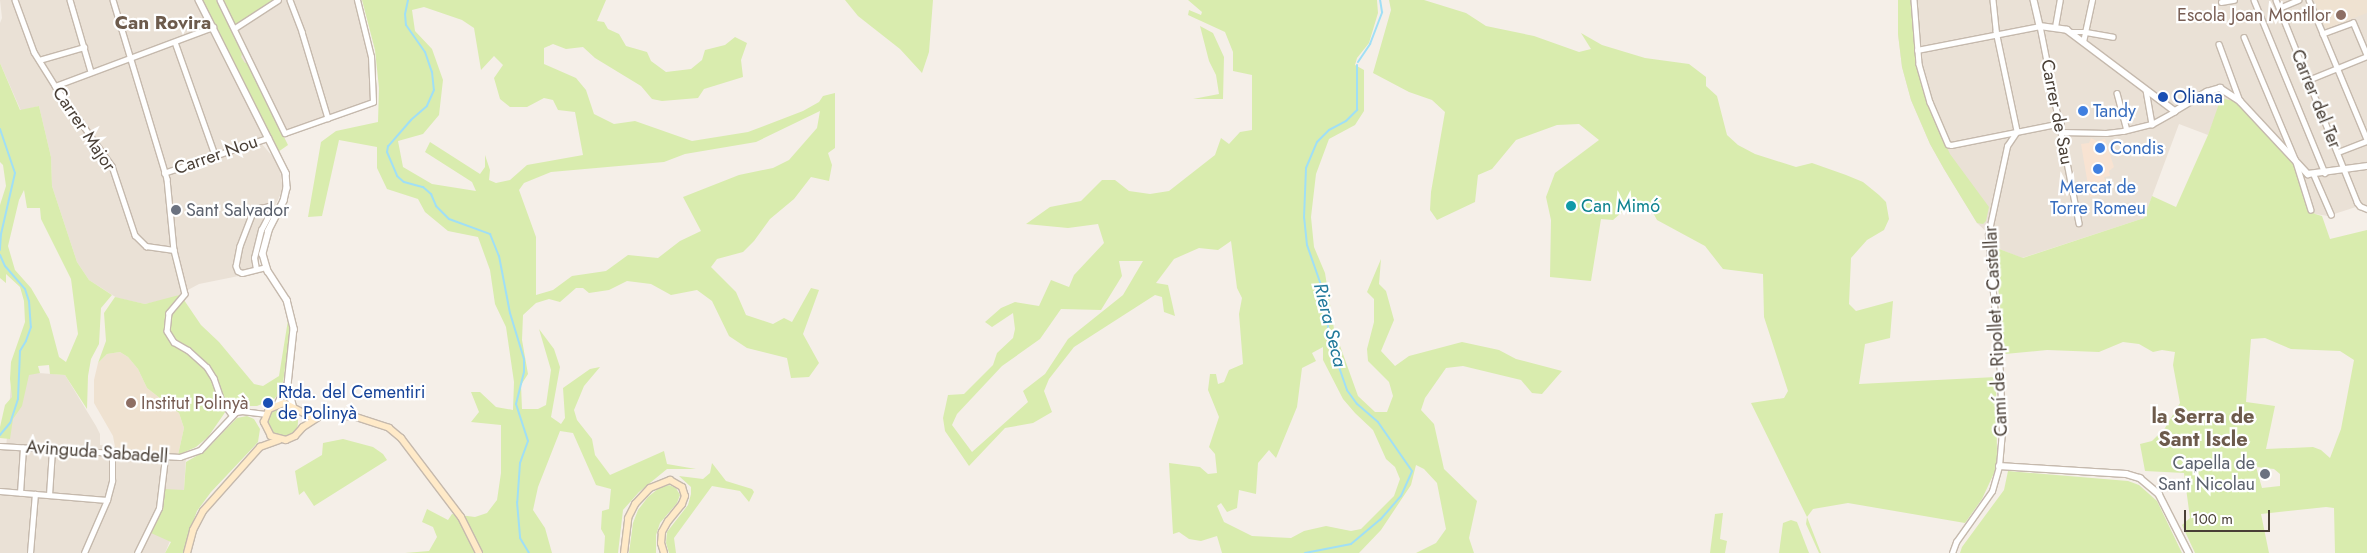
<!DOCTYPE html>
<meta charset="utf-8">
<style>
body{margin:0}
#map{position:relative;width:2367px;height:553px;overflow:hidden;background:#f5efe8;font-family:Jost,sans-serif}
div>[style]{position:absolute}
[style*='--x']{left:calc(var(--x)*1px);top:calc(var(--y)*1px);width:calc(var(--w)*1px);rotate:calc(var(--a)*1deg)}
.residential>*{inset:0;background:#eae1d6}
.commercial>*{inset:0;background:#f8e3d2}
.education>*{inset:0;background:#efe2d1}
.green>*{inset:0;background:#d9ecae}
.round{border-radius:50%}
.stream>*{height:2px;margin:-1px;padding:0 1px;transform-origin:1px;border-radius:1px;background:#a0dff6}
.roads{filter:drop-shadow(1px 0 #c5b9ad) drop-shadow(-1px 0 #c5b9ad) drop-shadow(0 1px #c5b9ad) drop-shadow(0 -1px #c5b9ad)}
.minor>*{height:4.5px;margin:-2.25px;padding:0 2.25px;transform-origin:2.25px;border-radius:2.25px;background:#fff}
.tertiary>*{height:5.5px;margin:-2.75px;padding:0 2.75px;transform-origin:2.75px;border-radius:2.75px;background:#fff}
.secondary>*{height:6px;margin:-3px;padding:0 3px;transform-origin:3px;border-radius:3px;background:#ffeac8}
.dots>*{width:14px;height:14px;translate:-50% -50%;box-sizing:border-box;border:2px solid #fff;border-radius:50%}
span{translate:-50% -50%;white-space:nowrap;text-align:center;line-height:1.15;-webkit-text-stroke:4.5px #fff;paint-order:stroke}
.education-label{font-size:18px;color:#785e54}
.right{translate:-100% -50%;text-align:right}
.left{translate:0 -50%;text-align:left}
.transit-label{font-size:18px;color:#164399}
.street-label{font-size:18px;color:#493f36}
.shop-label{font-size:18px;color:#366cbe}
.culture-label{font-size:18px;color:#0d838f}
.worship-label{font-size:18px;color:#5b616d}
.neighbourhood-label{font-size:19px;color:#6d5b4c;font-weight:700}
.water-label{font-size:19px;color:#227a9b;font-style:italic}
.quarter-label{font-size:20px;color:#6d5b4c;font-weight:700}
.scale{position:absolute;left:2184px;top:510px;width:86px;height:22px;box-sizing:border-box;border:2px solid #493f36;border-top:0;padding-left:6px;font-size:15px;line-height:18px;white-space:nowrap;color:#493f36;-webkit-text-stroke:4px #fff;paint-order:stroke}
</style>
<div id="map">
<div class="residential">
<div style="clip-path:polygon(0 0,360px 0,372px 53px,375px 105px,261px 143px,279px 164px,283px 189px,261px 236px,258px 272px,199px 284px,173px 298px,145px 304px,117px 298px,89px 280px,77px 262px,52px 186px,51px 157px,39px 106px,21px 111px,0 63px,0 23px,2px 18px)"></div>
<div style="clip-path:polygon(1898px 0,2367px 0,2367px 212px,2356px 207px,2328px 216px,2315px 214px,2308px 207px,2294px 163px,2269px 133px,2216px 115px,2208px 135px,2179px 124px,2144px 218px,2022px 258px,1994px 247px,1993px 238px,1977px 223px,1944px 169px,1930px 144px,1911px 100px,1902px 67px,1898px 34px)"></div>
<div style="clip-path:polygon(12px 371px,65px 375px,96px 426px,100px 434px,100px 445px,186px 456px,184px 490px,163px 490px,180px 517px,165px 553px,0 553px,0 449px,6px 449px)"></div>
</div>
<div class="commercial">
<div style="clip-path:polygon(2091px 138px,2097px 141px,2105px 139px,2114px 167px,2109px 171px,2110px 176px,2104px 177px,2106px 184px,2103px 185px,2104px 188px,2100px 189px,2101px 194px,2090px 197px,2081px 144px,2089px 143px)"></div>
</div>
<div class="education">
<div style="clip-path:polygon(2314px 0,2367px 0,2367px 13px,2328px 28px,2325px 27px)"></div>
<div style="clip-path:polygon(120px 352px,128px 357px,138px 369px,147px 388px,179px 413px,184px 428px,178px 455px,115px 447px,113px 436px,94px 403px,94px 380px,98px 363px,107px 354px)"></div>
</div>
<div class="green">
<div style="clip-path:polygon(202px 0,216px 0,226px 18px,242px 54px,241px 57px,245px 63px,247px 62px,288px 145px,278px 152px)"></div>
<div style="clip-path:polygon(220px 0,278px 0,235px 28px)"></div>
<div style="clip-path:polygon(evenodd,362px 0,606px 0,597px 21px,604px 22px,608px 29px,619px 34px,626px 46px,647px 52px,651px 61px,666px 72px,691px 69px,702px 60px,705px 50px,725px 45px,735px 37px,747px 43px,741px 60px,743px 77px,704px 89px,698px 98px,662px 101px,652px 99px,641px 86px,595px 58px,583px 47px,566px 49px,553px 44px,544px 48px,544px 64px,576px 78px,586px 90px,594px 114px,614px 124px,635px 121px,692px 141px,748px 132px,803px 111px,819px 102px,823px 96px,835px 93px,835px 148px,828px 153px,832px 165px,829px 181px,811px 177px,794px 199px,770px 219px,754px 241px,743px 252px,717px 259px,711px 267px,736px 292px,746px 315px,773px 324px,784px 318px,792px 322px,811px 288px,819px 290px,803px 334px,819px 363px,809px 377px,791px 378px,787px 358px,747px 348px,729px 336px,712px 301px,697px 290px,671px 295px,651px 284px,627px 281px,609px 290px,589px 293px,583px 288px,576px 288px,560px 302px,549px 299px,536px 303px,523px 315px,522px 340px,528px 374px,521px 385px,522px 409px,538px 409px,546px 405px,551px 370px,539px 329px,554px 349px,560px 367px,551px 417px,561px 424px,565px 418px,563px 388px,590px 369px,600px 367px,584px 386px,574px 410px,577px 420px,592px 439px,595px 455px,610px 475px,664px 451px,667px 464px,696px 469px,667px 469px,639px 492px,623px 510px,618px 553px,604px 553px,605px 536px,601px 529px,602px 511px,609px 509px,611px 489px,596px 485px,573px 433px,560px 431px,538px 487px,533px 510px,545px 528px,552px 553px,405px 553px,429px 551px,437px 537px,433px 527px,422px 522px,427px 509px,448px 520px,452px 514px,475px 517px,487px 513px,497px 500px,501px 473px,501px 425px,471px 422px,479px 412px,471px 392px,480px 392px,496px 407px,513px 410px,514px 382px,506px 327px,495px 304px,490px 270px,478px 237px,448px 231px,425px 212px,418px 199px,387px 189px,377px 168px,377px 147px,339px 140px,322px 216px,308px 217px,321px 142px,336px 131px,378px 122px,379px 88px,375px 50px,362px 0,424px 7px,462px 20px,474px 28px,481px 70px,494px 56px,503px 65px,494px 78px,500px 99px,510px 107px,527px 107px,544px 98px,553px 100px,558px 110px,575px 112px,583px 155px,527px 165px,510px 180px,496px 183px,489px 180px,490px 170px,485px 155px,485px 167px,480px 174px,430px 142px,425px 152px,472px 182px,476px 191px,432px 184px,403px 167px,398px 141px,423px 134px,439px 115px,443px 80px,432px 49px,415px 31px,412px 10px,424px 7px,362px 0,820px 111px,817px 128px,789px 160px,773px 168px,739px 175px,683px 197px,701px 231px,680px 241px,658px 258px,628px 255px,606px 271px,572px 276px,553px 290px,536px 295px,536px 237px,519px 190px,524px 183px,551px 172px,664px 162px,685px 154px,756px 142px,820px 111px)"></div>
<div style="clip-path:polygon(845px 0,933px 0,929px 52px,922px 73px,900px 49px,858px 16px)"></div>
<div style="clip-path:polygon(evenodd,1188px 0,1377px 0,1378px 13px,1369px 43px,1357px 58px,1355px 65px,1364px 70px,1364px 111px,1355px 125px,1329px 139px,1316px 174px,1311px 217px,1314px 247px,1325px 273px,1334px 329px,1358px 396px,1375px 412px,1387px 412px,1393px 396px,1389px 382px,1368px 361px,1367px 349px,1374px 322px,1374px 299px,1367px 292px,1381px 259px,1379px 284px,1386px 291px,1394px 320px,1381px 351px,1395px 366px,1409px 356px,1462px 342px,1499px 350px,1516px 359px,1562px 371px,1542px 394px,1532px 393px,1521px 380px,1463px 366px,1446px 368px,1425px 398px,1421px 410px,1434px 424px,1444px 469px,1477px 501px,1469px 538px,1474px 553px,1416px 553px,1436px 543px,1446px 529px,1437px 483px,1424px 469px,1416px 465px,1411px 485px,1381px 530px,1359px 553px,1222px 553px,1217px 536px,1201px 541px,1189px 539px,1179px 532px,1173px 534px,1169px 463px,1200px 467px,1208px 474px,1217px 473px,1215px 454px,1209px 447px,1219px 417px,1208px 390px,1210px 374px,1216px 374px,1218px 384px,1224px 382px,1229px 370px,1243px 364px,1239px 314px,1242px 298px,1237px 288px,1231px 241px,1218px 250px,1199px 248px,1174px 259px,1156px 283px,1168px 285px,1175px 316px,1164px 312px,1162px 297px,1155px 295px,1074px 347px,1049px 379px,1044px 391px,1052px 412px,1033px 423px,1005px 428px,969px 466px,945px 431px,943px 418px,948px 395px,964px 394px,993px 365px,997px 353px,1013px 338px,1015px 329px,1013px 313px,992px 327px,985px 322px,1001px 308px,1015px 302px,1039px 306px,1051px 280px,1069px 287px,1074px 275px,1104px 243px,1098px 224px,1068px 228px,1026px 224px,1050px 207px,1081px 201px,1102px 180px,1115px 180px,1129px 191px,1150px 194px,1169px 191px,1215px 155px,1221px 138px,1229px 144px,1240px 132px,1252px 130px,1252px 75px,1233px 71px,1233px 52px,1225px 32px,1188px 15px,1189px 10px,1201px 15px,1202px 12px,1188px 0,1119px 261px,1143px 261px,1123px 295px,1068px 339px,1045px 374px,1023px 391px,1028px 402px,972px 452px,952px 425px,957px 414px,1002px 366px,1040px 339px,1061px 309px,1101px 310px,1122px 276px,1119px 261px,1188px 0,1323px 347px,1323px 360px,1343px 399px,1355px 413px,1373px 430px,1386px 459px,1395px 467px,1400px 479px,1394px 496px,1361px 529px,1351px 531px,1326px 526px,1304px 531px,1291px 538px,1252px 536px,1224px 522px,1217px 506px,1221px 503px,1227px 512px,1237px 508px,1239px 490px,1256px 494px,1258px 463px,1269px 450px,1276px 458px,1297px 407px,1302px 368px,1316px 361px,1312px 353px,1323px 347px)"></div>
<div style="clip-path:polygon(1389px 0,1424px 0,1466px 13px,1486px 26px,1534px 36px,1579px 52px,1591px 49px,1581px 33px,1602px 45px,1645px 58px,1689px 64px,1706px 77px,1706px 86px,1717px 96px,1727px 135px,1738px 145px,1755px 154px,1796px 167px,1812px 163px,1846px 175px,1863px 182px,1879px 195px,1886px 202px,1889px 219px,1884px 230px,1867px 240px,1851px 258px,1849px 304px,1856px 311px,1893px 301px,1890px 338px,1865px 344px,1859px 384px,1996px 377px,1997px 458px,1995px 471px,1982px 499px,1965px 523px,1848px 503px,1813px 509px,1807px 517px,1821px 553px,1819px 553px,1806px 524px,1807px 517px,1751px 403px,1784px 398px,1788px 391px,1764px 317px,1763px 274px,1723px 269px,1705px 246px,1657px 220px,1651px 209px,1630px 205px,1613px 220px,1601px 219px,1591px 281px,1550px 277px,1551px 220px,1546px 197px,1555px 173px,1599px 140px,1579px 124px,1557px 125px,1516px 140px,1492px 169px,1478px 175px,1475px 202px,1437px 220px,1430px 210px,1431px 192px,1445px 112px,1432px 100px,1409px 92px,1373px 73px,1391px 10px)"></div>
<div style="clip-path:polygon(1898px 0,1911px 0,1917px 63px,1939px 130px,1950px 154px,1989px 207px,1986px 221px,1983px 224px,1977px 223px,1944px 169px,1930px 144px,1911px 100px,1902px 67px,1898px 34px)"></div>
<div style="clip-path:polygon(1200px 26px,1213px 33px,1224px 57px,1223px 99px,1193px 99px,1219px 94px,1216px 75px,1209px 61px)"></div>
<div style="clip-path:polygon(evenodd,0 63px,20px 110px,39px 106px,51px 157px,52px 186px,77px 262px,89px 280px,112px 295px,101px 308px,99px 344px,91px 359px,88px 376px,87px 409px,65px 375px,50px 374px,49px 365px,38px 366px,40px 373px,29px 375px,22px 406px,13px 419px,10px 439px,0 438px,0 427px,5px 405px,12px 397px,10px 379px,11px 362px,25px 322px,24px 301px,20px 287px,6px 274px,6px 283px,0 278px,0 205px,6px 186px,3px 165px,0 162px,0 63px,24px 190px,27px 208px,40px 208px,41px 219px,71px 279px,78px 334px,66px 362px,59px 357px,49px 319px,31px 288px,15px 270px,8px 246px,19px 200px,24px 190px)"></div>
<div style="clip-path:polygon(evenodd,2221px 98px,2234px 101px,2243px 108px,2294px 163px,2308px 207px,2315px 214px,2322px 216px,2330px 239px,2367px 230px,2367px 553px,2335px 553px,2334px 508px,2326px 507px,2261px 514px,2269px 553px,2195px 553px,2182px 525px,2190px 518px,2184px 473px,2145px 471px,2140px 444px,2152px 441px,2165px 428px,2180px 403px,2173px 365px,2175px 352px,2162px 350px,2153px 352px,2139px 344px,2123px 342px,2099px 352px,2047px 350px,2005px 354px,1994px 247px,2023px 258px,2144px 218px,2152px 196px,2176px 207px,2208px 135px,2221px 98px,2265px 338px,2291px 349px,2340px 351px,2354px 360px,2341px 429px,2330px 458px,2321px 450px,2313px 447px,2266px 449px,2275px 406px,2246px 402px,2251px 339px,2265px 338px,2221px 98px,2256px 467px,2274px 469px,2280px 474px,2280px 486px,2262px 488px,2256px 467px)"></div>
<div style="clip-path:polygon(183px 294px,167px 313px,165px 332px,173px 344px,197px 359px,205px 368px,212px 378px,220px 402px,226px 411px,208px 437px,196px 447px,178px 455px,184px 428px,179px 413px,147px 388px,138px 369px,128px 357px,120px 352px,107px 354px,98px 363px,106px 341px,104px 313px,115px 297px,145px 304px)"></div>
<div style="clip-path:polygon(184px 300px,201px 325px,219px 342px,254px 384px,263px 386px,279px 376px,288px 320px,290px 333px,282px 390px,274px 399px,257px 406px,239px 406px,230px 410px,224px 400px,216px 377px,208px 365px,171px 335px,170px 321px,172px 314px)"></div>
<div class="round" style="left:268px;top:407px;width:30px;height:30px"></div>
<div style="clip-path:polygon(247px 416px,254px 419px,260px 429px,258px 442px,211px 492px,197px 511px,190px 530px,185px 553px,165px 553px,171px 542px,151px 533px,161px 510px,164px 489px,184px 490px,186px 462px,205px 451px,237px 418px)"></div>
<div style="clip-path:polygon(343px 439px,373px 447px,383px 454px,387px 460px,314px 506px,304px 491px,299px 495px,295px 471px,322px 455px,323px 443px)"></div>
<div style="clip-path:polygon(712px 463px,726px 481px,752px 489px,754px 492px,749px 502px,740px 491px,712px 486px,674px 538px,676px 553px,669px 553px,666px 543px,667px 532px,688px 505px,691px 494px,691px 487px,679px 476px,703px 479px,710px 473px)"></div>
<div style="clip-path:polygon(2008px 471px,2128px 481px,2139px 485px,2157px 501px,2182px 553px,1960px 553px,1962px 547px,2004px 490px)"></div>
<div style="clip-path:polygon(669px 485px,676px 488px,680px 495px,677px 503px,660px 523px,656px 535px,656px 553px,629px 553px,633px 523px,638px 510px,648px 497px,659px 488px)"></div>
<div style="clip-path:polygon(1723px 513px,1720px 539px,1727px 541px,1725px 553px,1710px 553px,1715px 514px)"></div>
<div style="clip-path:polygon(1791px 520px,1797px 522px,1809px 553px,1779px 553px,1783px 523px)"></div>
</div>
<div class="stream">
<div style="--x:408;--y:0;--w:14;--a:102"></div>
<div style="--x:405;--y:14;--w:11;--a:85"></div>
<div style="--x:406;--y:25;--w:33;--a:55"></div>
<div style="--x:425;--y:52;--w:21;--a:71"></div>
<div style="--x:432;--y:72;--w:18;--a:84"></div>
<div style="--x:434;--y:90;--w:17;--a:114"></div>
<div style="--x:427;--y:106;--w:21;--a:139"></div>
<div style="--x:411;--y:120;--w:35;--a:131"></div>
<div style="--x:388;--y:146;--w:6;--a:99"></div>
<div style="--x:387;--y:152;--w:26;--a:67"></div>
<div style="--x:397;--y:176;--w:9;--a:41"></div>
<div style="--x:404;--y:182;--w:20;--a:15"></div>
<div style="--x:423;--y:187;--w:11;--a:41"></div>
<div style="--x:431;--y:194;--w:13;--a:67"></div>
<div style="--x:436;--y:206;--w:18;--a:45"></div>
<div style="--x:449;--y:219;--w:44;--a:20.1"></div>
<div style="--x:490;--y:234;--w:24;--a:68"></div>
<div style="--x:499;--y:256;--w:58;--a:79.1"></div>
<div style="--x:510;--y:313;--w:48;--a:73.1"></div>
<div style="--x:524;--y:359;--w:13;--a:90"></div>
<div style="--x:524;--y:372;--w:33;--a:104"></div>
<div style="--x:516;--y:404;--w:39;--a:72"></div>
<div style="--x:528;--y:441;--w:23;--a:110"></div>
<div style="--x:520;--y:463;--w:39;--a:94"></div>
<div style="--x:517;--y:502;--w:36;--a:85"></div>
<div style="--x:520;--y:538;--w:17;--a:59"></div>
<div style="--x:1358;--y:62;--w:22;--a:-56"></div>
<div style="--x:1370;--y:44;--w:34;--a:-69"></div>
<div style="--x:1382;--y:12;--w:12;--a:-99"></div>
<div style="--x:0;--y:129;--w:46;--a:71.2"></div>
<div style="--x:15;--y:173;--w:63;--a:102.9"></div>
<div style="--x:1;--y:234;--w:16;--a:94"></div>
<div style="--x:0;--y:255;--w:12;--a:66"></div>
<div style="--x:5;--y:266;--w:30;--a:49"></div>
<div style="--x:25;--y:289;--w:13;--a:72"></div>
<div style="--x:29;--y:301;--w:26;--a:86"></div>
<div style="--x:31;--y:327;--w:15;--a:110"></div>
<div style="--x:26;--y:341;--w:12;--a:121"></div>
<div style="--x:20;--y:351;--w:48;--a:92.4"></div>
<div style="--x:18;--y:399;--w:25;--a:108"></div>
<div style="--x:10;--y:423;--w:16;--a:130"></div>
<div style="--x:1305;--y:553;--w:47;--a:-11.1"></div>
<div style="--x:1351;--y:544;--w:38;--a:-40"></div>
<div style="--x:1380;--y:520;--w:32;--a:-49"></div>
<div style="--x:1401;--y:496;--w:27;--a:-66"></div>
<div style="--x:1412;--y:471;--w:60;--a:-124.8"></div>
<div style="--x:1378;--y:422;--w:28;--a:-139"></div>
<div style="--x:1357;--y:404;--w:17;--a:-126"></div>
<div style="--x:1347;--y:390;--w:49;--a:-109.2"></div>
<div style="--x:1331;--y:344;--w:60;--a:-99.6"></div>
<div style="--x:1321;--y:285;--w:42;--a:-109.3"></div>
<div style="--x:1307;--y:245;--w:27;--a:-96"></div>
<div style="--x:1304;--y:218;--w:50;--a:-87.7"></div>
<div style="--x:1306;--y:168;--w:28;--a:-67"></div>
<div style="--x:1317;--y:142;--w:17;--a:-45"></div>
<div style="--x:1329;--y:130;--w:19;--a:-28"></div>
<div style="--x:1346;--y:121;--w:16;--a:-45"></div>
<div style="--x:1357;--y:110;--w:45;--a:-90"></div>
</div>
<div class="roads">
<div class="minor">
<div style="--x:15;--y:0;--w:55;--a:69.9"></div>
<div style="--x:34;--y:52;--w:40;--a:58"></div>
<div style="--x:55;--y:86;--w:98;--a:54.5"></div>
<div style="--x:112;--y:166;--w:73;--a:71.6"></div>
<div style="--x:135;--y:235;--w:16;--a:45"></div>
<div style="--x:146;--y:246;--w:28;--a:8"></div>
<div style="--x:70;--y:0;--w:75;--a:73.7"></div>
<div style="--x:113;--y:0;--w:187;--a:73.2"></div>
<div style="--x:167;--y:179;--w:71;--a:84.4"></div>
<div style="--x:174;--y:250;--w:45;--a:76"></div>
<div style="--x:185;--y:294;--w:25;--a:130"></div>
<div style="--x:169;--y:313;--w:18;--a:96"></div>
<div style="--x:167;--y:331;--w:13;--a:58"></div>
<div style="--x:174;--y:342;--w:16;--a:30"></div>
<div style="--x:188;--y:350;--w:25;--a:42"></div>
<div style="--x:207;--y:367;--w:13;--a:58"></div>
<div style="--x:214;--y:378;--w:24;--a:71"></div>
<div style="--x:222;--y:401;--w:17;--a:54"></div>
<div style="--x:220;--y:0;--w:148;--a:64"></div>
<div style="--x:285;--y:133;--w:93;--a:-19.4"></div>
<div style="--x:373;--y:102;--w:45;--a:-92.5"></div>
<div style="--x:371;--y:57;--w:59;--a:-103.8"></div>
<div style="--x:290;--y:0;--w:34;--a:69"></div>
<div style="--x:302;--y:32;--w:90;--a:73.2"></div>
<div style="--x:1914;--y:0;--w:64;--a:85.5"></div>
<div style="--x:1919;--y:64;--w:40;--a:74"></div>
<div style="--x:1930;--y:102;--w:46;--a:66.8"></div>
<div style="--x:1948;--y:144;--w:3;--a:18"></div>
<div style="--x:1951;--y:145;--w:112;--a:-11.3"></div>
<div style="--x:1993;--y:0;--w:31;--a:84"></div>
<div style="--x:1996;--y:31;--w:102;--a:78.1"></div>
<div style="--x:2254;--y:0;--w:187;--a:67.7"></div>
<div style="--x:2276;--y:0;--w:218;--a:68.1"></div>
<div style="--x:2357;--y:202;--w:5;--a:53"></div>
<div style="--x:2360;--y:206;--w:8;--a:23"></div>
<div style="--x:2309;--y:0;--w:151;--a:67.4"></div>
<div style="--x:2221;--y:2;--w:13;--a:-9"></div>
<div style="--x:2279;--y:8;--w:21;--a:-23"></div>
<div style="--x:2055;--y:27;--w:27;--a:-80"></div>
<div style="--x:235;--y:28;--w:51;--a:-33.1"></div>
<div style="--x:2070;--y:32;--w:16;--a:0"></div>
<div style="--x:2086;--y:32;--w:27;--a:10"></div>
<div style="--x:2244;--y:37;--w:132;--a:67.3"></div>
<div style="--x:2295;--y:159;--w:53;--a:72.6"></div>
<div style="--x:175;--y:42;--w:120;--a:70.5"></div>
<div style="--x:2083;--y:42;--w:43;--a:-77.9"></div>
<div style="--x:2219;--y:44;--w:61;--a:69.8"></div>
<div style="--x:1917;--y:50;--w:125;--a:-11"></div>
<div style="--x:2040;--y:26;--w:201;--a:78.8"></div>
<div style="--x:39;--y:60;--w:47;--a:-16.1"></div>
<div style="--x:2308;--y:80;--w:64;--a:-22.1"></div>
<div style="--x:2367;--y:56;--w:36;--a:-113"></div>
<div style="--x:2353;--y:23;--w:32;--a:160"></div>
<div style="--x:55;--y:86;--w:169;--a:-20.5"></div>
<div style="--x:2146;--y:90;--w:35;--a:80"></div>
<div style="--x:2117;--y:93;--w:38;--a:75"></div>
<div style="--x:2062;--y:132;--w:44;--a:1.3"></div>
<div style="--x:2106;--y:133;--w:17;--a:-7"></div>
<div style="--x:2123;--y:131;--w:30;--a:-14"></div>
<div style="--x:2152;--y:124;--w:26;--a:-29"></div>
<div style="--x:2338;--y:152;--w:31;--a:-21"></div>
<div style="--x:164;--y:173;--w:110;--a:-18.6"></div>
<div style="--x:2314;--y:175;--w:43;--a:66.4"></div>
<div style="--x:256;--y:269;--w:11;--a:-100"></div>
<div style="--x:254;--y:258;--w:29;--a:-76"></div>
<div style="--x:261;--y:230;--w:21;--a:-62"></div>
<div style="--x:271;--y:211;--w:5;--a:-127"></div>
<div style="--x:268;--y:207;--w:12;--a:171"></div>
<div style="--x:256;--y:209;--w:7;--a:124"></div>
<div style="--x:252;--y:215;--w:33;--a:111"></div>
<div style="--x:240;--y:246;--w:20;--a:101"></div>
<div style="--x:236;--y:266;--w:5;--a:68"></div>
<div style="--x:238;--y:271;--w:4;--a:27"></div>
<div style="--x:242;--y:273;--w:25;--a:-14"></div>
<div style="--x:0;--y:446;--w:180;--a:3.5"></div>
<div style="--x:180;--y:457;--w:21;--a:-19"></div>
<div style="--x:200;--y:450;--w:52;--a:-46.5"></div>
<div style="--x:236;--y:412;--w:6;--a:-9"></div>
<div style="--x:242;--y:411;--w:23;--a:7"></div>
<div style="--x:0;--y:491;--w:107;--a:4.8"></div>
<div style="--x:20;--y:493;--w:45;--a:-86.2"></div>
<div style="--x:49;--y:495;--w:45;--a:-86.2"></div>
<div style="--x:30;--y:553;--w:59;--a:-85.2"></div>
<div style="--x:84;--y:553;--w:58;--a:-66.5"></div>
<div style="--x:107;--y:500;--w:20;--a:-75"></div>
<div style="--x:112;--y:481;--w:27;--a:-90"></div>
<div style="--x:137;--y:553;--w:50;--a:-63.9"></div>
<div style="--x:159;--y:508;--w:50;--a:-83.2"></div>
<div style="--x:1952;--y:553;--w:12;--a:-70"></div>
<div style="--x:1956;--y:542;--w:62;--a:-54.8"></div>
<div style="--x:1992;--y:491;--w:26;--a:-74"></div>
<div style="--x:1999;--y:466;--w:33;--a:-85"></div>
<div style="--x:2002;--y:433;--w:60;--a:-91.9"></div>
<div style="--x:2000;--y:373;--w:139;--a:-95"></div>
<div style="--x:1988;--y:235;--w:91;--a:-77.9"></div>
<div style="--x:2007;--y:146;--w:18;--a:-56"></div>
</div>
<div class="tertiary">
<div style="--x:199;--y:0;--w:194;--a:63.3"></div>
<div style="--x:286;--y:173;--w:15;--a:86"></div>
<div style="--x:287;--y:188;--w:13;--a:103"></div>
<div style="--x:284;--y:201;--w:34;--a:117"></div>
<div style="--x:269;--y:231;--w:24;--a:105"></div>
<div style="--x:263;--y:254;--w:18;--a:74"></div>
<div style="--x:268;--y:271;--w:35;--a:57"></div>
<div style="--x:287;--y:300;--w:30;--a:76"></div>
<div style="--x:294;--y:329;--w:56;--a:96.1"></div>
<div style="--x:288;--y:385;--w:20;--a:117"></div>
<div style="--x:2034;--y:0;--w:27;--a:77"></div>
<div style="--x:2040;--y:26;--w:27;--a:8"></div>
<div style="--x:2067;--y:30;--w:135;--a:36.9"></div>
<div style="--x:2175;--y:111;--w:37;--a:-31"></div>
<div style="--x:2207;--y:92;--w:14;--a:-17"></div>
<div style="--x:2220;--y:88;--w:24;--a:33"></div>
<div style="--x:2240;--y:101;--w:100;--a:47"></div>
<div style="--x:2308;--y:174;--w:60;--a:-7.7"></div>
<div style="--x:288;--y:385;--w:21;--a:76"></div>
<div style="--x:1999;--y:466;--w:127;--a:3.6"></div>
<div style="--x:2126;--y:474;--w:15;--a:16"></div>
<div style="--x:2140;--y:478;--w:25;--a:40"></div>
<div style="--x:2159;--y:494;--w:66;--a:63"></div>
</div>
<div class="secondary">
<div style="--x:317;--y:418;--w:17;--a:147"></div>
<div style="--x:303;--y:427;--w:12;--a:132"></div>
<div style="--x:295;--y:436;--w:10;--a:156"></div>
<div style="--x:286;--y:440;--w:16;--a:-165"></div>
<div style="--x:271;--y:436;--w:16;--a:-117"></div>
<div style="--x:264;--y:422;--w:14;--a:-69"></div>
<div style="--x:269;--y:409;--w:16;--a:-22"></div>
<div style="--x:284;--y:403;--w:30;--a:27"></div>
<div style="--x:311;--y:417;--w:42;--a:-1.4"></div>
<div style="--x:353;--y:416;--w:38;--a:18"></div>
<div style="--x:389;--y:428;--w:16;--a:40"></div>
<div style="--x:401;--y:438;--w:99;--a:52.8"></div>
<div style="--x:461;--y:517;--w:40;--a:63.4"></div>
<div style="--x:187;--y:553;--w:24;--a:-75"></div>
<div style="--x:193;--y:530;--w:21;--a:-62"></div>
<div style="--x:203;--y:511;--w:86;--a:-48.3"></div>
<div style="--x:260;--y:447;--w:20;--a:-20"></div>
<div style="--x:624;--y:553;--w:35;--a:-83"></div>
<div style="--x:628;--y:518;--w:16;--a:-63"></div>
<div style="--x:635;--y:504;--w:22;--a:-47"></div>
<div style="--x:650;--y:488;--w:22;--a:-22"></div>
<div style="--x:670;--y:480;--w:14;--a:30"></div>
<div style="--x:682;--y:487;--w:9;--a:72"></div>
<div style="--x:685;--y:496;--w:9;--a:111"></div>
<div style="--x:682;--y:504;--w:22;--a:129"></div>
<div style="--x:668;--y:521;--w:13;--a:119"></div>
<div style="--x:662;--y:532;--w:11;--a:95"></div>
<div style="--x:661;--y:543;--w:10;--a:73"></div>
</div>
</div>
<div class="dots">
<div style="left:2341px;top:15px;background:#8d6e63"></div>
<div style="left:2163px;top:97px;background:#1a4fb4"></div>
<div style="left:2083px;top:111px;background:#3f7fe0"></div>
<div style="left:2100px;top:148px;background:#3f7fe0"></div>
<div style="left:2098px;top:169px;background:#3f7fe0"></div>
<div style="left:1571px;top:206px;background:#0f9aa8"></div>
<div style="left:176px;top:210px;background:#6b7280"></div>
<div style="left:131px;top:403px;background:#8d6e63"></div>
<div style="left:268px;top:403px;background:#1a4fb4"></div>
<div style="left:2265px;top:474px;background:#6b7280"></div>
</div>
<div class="education-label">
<span class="right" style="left:2331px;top:15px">Escola Joan Montllor</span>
<span class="left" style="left:141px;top:403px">Institut Polinyà</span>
</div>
<div class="transit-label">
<span class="left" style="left:2173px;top:97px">Oliana</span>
<span class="left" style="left:278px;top:403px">Rtda. del Cementiri<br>de Polinyà</span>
</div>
<div class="street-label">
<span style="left:2316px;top:99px;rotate:68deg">Carrer del Ter</span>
<span style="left:2057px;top:112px;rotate:79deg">Carrer de Sau</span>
<span style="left:84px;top:129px;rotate:56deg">Carrer Major</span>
<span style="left:216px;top:155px;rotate:-19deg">Carrer Nou</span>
<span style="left:1996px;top:331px;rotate:-93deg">Camí de Ripollet a Castellar</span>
<span style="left:97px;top:452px;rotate:4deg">Avinguda Sabadell</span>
</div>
<div class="shop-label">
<span class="left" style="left:2093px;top:111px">Tandy</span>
<span class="left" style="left:2110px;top:148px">Condis</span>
<span style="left:2098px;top:198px">Mercat de<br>Torre Romeu</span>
</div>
<div class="culture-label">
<span class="left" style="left:1581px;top:206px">Can Mimó</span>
</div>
<div class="worship-label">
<span class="left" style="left:186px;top:210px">Sant Salvador</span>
<span class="right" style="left:2255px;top:474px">Capella de<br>Sant Nicolau</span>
</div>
<div class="neighbourhood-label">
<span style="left:163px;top:23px">Can Rovira</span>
</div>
<div class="water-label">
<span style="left:1330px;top:325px;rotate:76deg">Riera Seca</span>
</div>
<div class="quarter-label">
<span style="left:2203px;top:428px">la Serra de<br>Sant Iscle</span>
</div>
<div class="scale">100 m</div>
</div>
